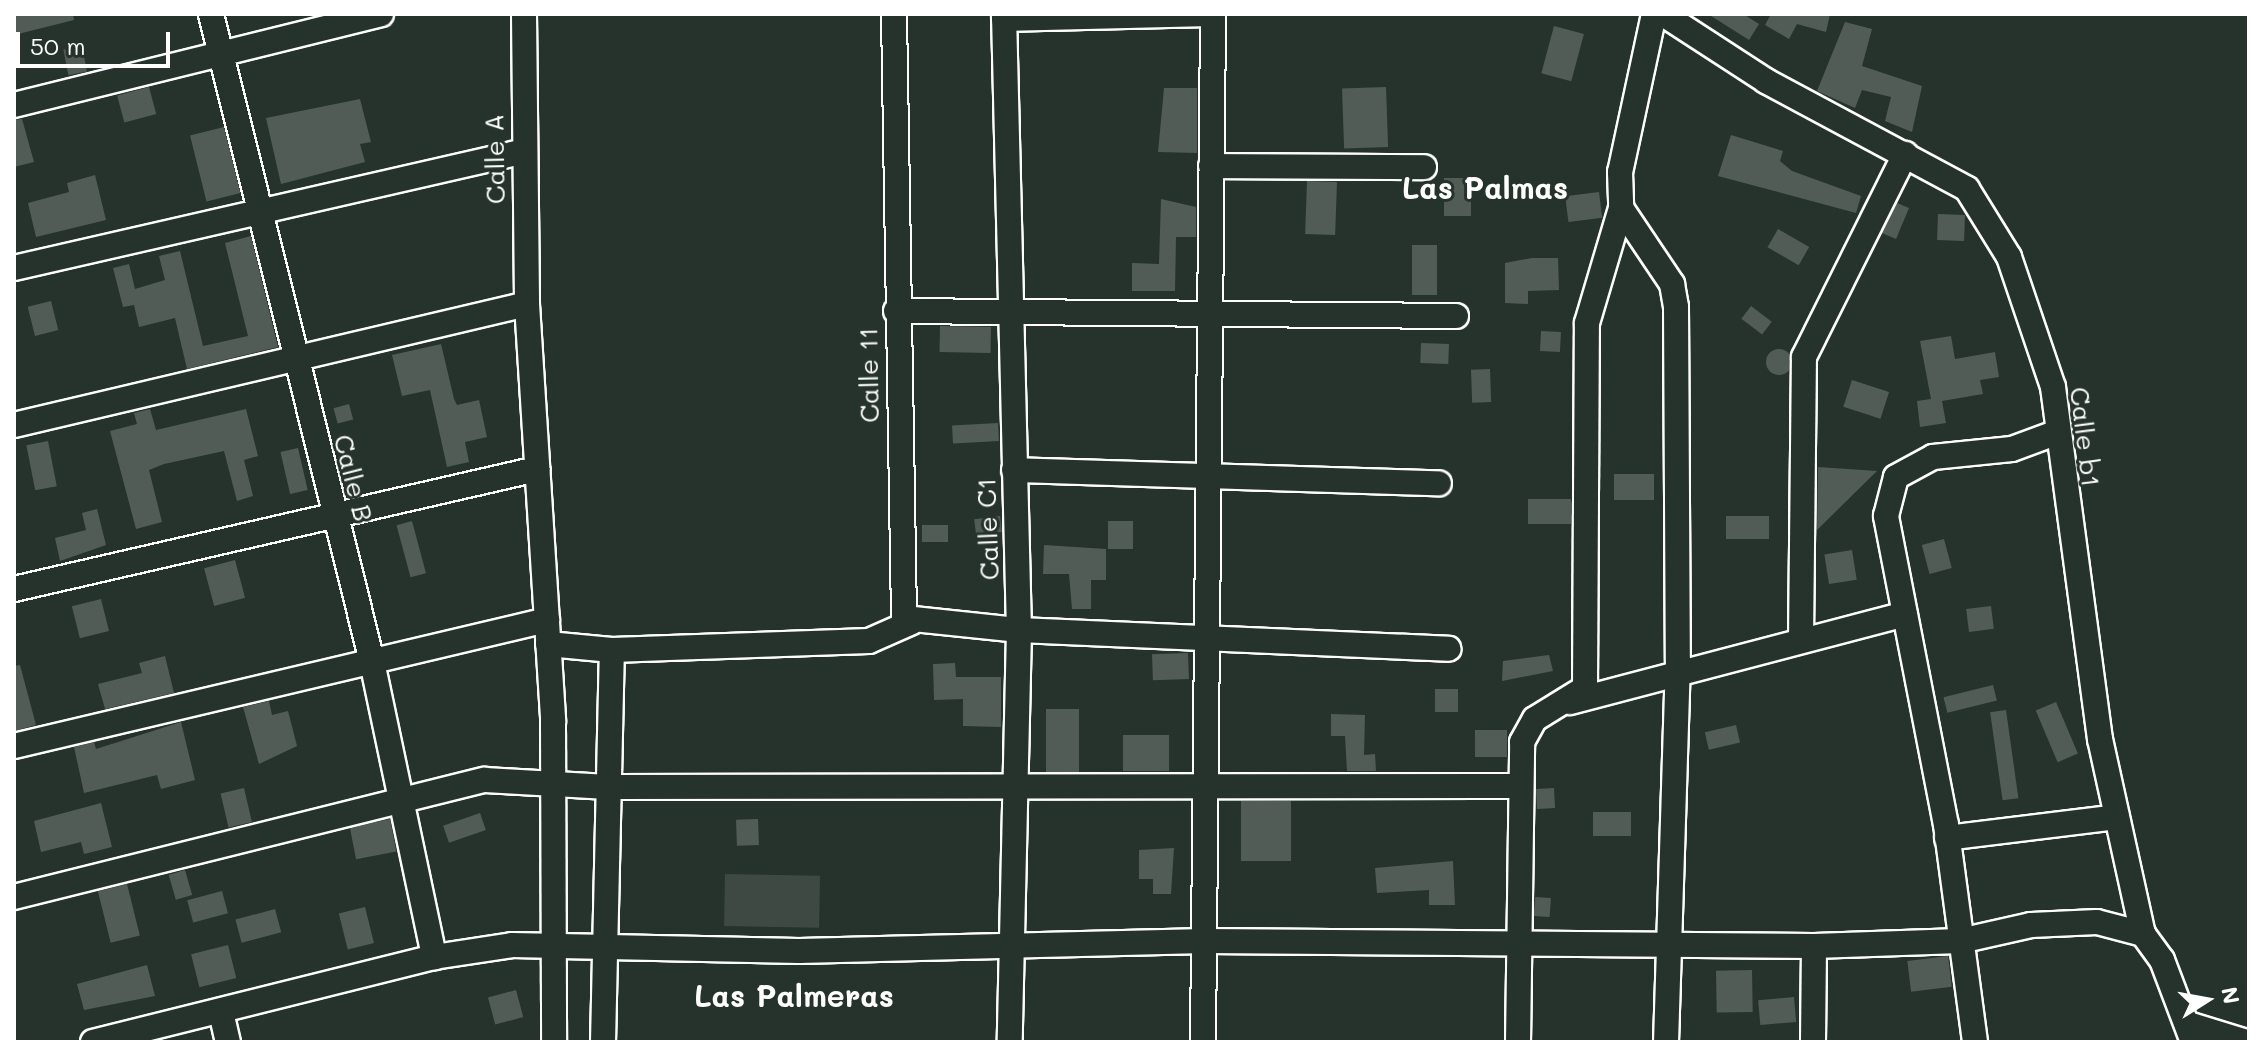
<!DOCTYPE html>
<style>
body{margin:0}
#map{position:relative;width:2263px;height:1056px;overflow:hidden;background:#26332d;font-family:Mali,sans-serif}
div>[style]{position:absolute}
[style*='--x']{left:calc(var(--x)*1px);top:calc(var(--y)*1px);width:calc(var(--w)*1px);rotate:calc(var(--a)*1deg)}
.green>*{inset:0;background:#3e4944;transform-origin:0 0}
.building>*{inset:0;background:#515c57;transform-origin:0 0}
.round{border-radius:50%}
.roads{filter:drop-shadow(2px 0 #fff) drop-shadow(-2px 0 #fff) drop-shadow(0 2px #fff) drop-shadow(0 -2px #fff)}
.street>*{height:24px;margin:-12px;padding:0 12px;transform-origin:12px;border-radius:12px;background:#26332d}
span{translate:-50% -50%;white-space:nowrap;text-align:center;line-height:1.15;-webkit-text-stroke:6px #26332d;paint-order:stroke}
.street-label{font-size:26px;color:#fff}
.quarter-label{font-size:30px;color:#fff;font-weight:700}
.frame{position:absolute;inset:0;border:16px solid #fff;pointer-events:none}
.north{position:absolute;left:2167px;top:960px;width:80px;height:80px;-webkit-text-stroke:6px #26332d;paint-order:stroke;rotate:79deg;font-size:22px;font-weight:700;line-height:32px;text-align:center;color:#fff}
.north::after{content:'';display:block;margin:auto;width:28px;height:36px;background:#fff;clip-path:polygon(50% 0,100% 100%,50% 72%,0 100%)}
.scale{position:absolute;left:16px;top:32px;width:154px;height:36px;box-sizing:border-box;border:4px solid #fff;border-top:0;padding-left:10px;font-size:24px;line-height:28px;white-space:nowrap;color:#fff;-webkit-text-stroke:6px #26332d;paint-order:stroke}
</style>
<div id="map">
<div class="green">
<div style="left:725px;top:874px;width:95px;height:52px;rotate:1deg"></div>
</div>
<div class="building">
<div style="clip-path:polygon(14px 14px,73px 14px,74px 20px,14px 35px)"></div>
<div style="clip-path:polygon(1708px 14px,1743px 14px,1759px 24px,1749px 40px)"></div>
<div style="clip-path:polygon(1771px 14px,1830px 14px,1826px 32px,1797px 24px,1789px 39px,1765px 25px)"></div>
<div style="clip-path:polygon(1845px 22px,1872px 29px,1862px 66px,1922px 86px,1912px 132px,1885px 121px,1891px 97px,1862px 90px,1855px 108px,1817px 91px)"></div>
<div style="left:1554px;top:26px;width:31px;height:49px;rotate:15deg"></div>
<div style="left:82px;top:46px;width:26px;height:19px;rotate:79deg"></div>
<div style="left:149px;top:87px;width:28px;height:33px;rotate:75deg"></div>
<div style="left:1386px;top:87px;width:60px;height:44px;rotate:88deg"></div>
<div style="clip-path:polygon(1164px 88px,1197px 88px,1197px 153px,1158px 152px)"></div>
<div style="clip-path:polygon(360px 99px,371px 142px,360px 144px,365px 162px,281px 184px,266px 118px)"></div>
<div style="clip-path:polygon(22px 119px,34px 162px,14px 167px,14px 120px)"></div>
<div style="left:224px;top:127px;width:68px;height:35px;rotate:76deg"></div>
<div style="clip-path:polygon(1731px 135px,1783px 151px,1780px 161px,1792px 171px,1861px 196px,1856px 213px,1718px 176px)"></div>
<div style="clip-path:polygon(95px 175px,106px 220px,36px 237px,28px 203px,69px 192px,67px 183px)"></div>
<div style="left:1444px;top:178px;width:27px;height:38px"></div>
<div style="left:1307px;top:181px;width:30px;height:53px;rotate:2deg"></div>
<div style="left:1599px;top:192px;width:26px;height:34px;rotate:83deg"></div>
<div style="clip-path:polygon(1161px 199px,1196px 207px,1196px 237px,1176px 237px,1175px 291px,1132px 291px,1132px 263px,1159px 264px)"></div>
<div style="clip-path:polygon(1897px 203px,1909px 208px,1896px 239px,1882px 233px)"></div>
<div style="left:1938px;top:214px;width:27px;height:26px;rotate:2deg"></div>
<div style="left:1778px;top:229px;width:36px;height:21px;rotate:30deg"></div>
<div style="clip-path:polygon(251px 236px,278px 347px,187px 369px,175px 318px,139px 327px,134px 305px,123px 307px,113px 268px,129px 264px,135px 289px,165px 280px,159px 256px,180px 251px,203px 346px,248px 336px,225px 243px)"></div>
<div style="left:1412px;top:245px;width:25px;height:50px"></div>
<div style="clip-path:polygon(1532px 258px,1558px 258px,1559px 290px,1528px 291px,1528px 304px,1505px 303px,1505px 263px)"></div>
<div style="left:51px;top:301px;width:30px;height:24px;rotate:76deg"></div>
<div style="left:1751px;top:306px;width:26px;height:16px;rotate:37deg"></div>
<div style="left:940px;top:326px;width:51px;height:26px;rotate:1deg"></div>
<div style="left:1541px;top:331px;width:20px;height:20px;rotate:3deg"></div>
<div style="clip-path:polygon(1951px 336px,1955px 359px,1995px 352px,1999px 377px,1980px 380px,1983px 394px,1942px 401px,1946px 423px,1920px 427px,1917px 401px,1931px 399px,1920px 341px)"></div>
<div style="left:1421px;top:343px;width:28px;height:20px;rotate:2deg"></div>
<div style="clip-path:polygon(441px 344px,454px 399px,457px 405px,479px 400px,487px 437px,465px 442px,469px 462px,447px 467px,430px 390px,402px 396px,392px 355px)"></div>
<div class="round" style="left:1766px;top:349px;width:26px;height:26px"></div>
<div style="left:1490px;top:369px;width:33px;height:19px;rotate:88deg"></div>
<div style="left:1852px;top:380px;width:39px;height:28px;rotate:18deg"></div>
<div style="left:349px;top:404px;width:16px;height:16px;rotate:75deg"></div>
<div style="clip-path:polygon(150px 409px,156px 430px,246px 409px,258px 456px,244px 460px,253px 496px,237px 501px,224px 451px,164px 464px,149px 470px,162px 522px,136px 529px,110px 431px,137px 424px,134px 413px)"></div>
<div style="left:998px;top:423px;width:18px;height:46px;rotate:87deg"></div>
<div style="left:48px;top:441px;width:46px;height:22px;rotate:79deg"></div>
<div style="left:298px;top:448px;width:43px;height:18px;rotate:77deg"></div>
<div style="clip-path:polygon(1818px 467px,1877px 471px,1817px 530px,1818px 475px)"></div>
<div style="left:1614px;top:474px;width:40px;height:26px"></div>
<div style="left:1571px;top:499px;width:25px;height:43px;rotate:90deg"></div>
<div style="clip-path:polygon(97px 509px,106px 545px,60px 561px,55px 538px,86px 530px,82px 513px)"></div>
<div style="left:1000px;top:516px;width:16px;height:26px;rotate:83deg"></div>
<div style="left:1726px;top:516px;width:43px;height:23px"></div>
<div style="left:412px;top:521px;width:54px;height:16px;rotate:75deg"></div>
<div style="left:1108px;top:521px;width:25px;height:28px"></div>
<div style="left:922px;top:525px;width:26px;height:17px"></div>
<div style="left:1944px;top:539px;width:30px;height:23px;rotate:75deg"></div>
<div style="clip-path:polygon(1044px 545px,1106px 549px,1106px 580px,1091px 580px,1091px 609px,1072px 609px,1069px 574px,1043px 574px)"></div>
<div style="left:1852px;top:550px;width:30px;height:28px;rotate:81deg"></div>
<div style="left:235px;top:560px;width:39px;height:32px;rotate:75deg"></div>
<div style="left:101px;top:599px;width:33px;height:30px;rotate:76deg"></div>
<div style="left:1991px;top:606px;width:23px;height:25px;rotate:83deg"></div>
<div style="left:1188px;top:653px;width:26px;height:36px;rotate:88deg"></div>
<div style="clip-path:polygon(1549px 655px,1553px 671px,1502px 681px,1503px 661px)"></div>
<div style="clip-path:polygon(165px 656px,174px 693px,105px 709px,98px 684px,142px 673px,139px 663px)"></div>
<div style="clip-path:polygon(955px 663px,956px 677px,1001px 677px,1001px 727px,963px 726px,963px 699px,934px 700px,933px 664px)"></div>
<div style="clip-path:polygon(20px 665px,36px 725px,14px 731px,14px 666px)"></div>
<div style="left:1993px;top:685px;width:16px;height:51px;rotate:76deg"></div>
<div style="left:1435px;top:689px;width:23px;height:23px"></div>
<div style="clip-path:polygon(269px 701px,272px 715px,288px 711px,297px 746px,259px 764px,243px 707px)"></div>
<div style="left:2056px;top:702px;width:56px;height:22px;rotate:67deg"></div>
<div style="left:1046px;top:709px;width:33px;height:63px"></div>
<div style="left:2006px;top:710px;width:89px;height:16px;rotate:82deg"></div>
<div style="clip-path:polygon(1331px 714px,1365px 715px,1364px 755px,1375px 754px,1376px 771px,1347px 771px,1345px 736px,1331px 736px)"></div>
<div style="clip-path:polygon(181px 722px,195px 780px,161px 789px,157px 775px,84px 793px,74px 747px,94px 742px,96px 749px)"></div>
<div style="left:1736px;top:725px;width:18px;height:32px;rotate:77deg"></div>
<div style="left:1507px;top:730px;width:27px;height:32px;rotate:90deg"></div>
<div style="left:1123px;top:735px;width:46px;height:36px"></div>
<div style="left:244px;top:788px;width:35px;height:24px;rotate:77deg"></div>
<div style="left:1554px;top:788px;width:20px;height:18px;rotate:87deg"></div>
<div style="left:1241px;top:801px;width:50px;height:60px"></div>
<div style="clip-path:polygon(101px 803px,112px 847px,84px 854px,81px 842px,41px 852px,34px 821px)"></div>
<div style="left:1593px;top:812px;width:38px;height:24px"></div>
<div style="left:480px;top:813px;width:18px;height:39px;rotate:71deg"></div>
<div style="left:390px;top:819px;width:33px;height:41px;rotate:79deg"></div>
<div style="left:758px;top:819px;width:26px;height:22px;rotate:88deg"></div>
<div style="clip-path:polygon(1174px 848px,1171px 894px,1153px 894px,1153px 879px,1139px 879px,1139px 850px)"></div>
<div style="clip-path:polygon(1453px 861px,1455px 905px,1429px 905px,1429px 890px,1377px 893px,1375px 868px)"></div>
<div style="left:185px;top:870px;width:26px;height:17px;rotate:74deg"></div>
<div style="left:127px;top:884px;width:53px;height:30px;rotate:76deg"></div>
<div style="left:222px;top:891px;width:23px;height:36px;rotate:75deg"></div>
<div style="left:1535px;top:897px;width:16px;height:19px;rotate:4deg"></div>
<div style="left:365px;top:907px;width:37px;height:27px;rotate:76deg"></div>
<div style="left:275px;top:909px;width:24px;height:41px;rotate:75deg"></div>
<div style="left:228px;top:945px;width:34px;height:38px;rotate:76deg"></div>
<div style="left:1948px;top:956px;width:31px;height:41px;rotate:83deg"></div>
<div style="clip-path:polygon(147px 965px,155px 996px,84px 1010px,77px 984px)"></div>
<div style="left:1752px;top:970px;width:42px;height:36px;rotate:89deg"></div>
<div style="left:516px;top:990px;width:28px;height:29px;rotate:75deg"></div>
<div style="left:1794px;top:997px;width:25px;height:36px;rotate:85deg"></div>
</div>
<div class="roads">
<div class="street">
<div style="--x:211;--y:14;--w:663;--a:76.03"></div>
<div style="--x:371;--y:657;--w:307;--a:78.1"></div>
<div style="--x:524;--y:14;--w:290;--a:89.4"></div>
<div style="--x:527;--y:304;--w:419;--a:86.4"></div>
<div style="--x:553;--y:722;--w:320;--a:89.8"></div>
<div style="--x:894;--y:14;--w:604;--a:89.05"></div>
<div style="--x:904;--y:618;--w:116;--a:6"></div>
<div style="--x:1019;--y:630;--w:430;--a:2.5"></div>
<div style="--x:1004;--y:14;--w:616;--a:88.61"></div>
<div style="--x:1019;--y:630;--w:412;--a:91.3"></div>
<div style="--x:1654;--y:14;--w:162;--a:102.1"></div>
<div style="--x:1620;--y:172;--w:36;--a:88"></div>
<div style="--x:1621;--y:208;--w:92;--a:56.1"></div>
<div style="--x:1672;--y:284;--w:23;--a:80"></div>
<div style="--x:1676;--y:307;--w:354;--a:89.7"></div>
<div style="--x:1678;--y:661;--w:381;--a:91.8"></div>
<div style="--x:1663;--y:14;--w:123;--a:33"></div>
<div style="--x:1766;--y:81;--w:228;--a:28.2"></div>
<div style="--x:1967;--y:189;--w:80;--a:58.3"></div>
<div style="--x:2009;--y:257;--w:137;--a:71.3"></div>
<div style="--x:2053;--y:387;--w:355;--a:82.4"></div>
<div style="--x:2100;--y:739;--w:200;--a:77.6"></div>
<div style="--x:2143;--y:934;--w:32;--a:54"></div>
<div style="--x:2162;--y:960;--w:88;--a:69.3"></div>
<div style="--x:1004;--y:19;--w:205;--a:-1.4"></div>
<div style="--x:14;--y:105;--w:378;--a:-13.9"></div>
<div style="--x:1211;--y:166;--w:213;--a:0.3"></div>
<div style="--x:14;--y:268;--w:520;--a:-12.89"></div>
<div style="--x:896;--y:311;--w:560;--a:0.51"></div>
<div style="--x:14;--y:425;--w:527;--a:-13.27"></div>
<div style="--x:1014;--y:470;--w:425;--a:1.8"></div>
<div style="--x:14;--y:589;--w:537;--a:-12.92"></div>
<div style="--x:1801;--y:640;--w:283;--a:-89.4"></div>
<div style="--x:1804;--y:357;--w:227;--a:-63.5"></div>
<div style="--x:548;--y:644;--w:64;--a:5.4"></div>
<div style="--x:1570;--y:702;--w:346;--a:-14.7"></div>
<div style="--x:14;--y:746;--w:548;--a:-13.3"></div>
<div style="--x:1947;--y:838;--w:171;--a:-7"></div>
<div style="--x:14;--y:897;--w:485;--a:-14"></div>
<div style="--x:485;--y:780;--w:123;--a:3.3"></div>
<div style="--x:608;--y:787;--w:913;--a:-0.06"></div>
<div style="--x:221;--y:1012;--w:31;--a:77"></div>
<div style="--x:2188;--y:1024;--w:62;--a:17"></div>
<div style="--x:93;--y:1042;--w:351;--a:-14"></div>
<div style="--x:434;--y:957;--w:79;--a:-8.7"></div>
<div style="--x:512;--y:945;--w:287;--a:1.2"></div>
<div style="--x:799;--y:951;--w:406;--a:-1.4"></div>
<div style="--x:1205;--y:941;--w:609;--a:0.47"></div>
<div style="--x:1814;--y:946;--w:146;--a:-2"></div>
<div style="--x:1960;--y:941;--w:73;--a:-12.7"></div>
<div style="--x:2031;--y:925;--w:66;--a:-2.6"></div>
<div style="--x:2097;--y:922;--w:48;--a:14.6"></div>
<div style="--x:603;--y:1042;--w:392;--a:-88.7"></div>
<div style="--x:612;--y:650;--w:257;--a:-2"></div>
<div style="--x:869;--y:641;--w:47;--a:-23.8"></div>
<div style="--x:1203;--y:1042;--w:1028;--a:-89.44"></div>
<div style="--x:1518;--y:1042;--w:300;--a:-89.2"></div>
<div style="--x:1522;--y:742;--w:26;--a:-61"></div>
<div style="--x:1535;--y:719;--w:59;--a:-31.8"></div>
<div style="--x:1585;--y:688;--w:365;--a:-89.7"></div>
<div style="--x:1587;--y:323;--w:120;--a:-73.5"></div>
<div style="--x:1813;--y:1042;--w:96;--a:-89.4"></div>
<div style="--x:1975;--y:1042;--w:219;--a:-97.6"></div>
<div style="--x:1946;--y:825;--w:315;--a:-101"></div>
<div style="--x:1886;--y:516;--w:40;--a:-75.6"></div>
<div style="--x:1896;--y:477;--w:42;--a:-28.4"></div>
<div style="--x:1933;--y:457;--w:79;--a:-5.8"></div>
<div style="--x:2012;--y:449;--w:49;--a:-20.3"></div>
</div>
</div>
<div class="street-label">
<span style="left:495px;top:159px;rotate:-91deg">Calle A</span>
<span style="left:869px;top:375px;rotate:-91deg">Calle 11</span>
<span style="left:2085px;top:437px;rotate:83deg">Calle b1</span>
<span style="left:353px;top:478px;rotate:76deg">Calle B</span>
<span style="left:988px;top:529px;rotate:-92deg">Calle C1</span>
</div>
<div class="quarter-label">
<span style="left:1485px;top:187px">Las Palmas</span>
<span style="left:794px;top:995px">Las Palmeras</span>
</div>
<div class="frame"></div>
<div class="north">N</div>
<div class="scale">50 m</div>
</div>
